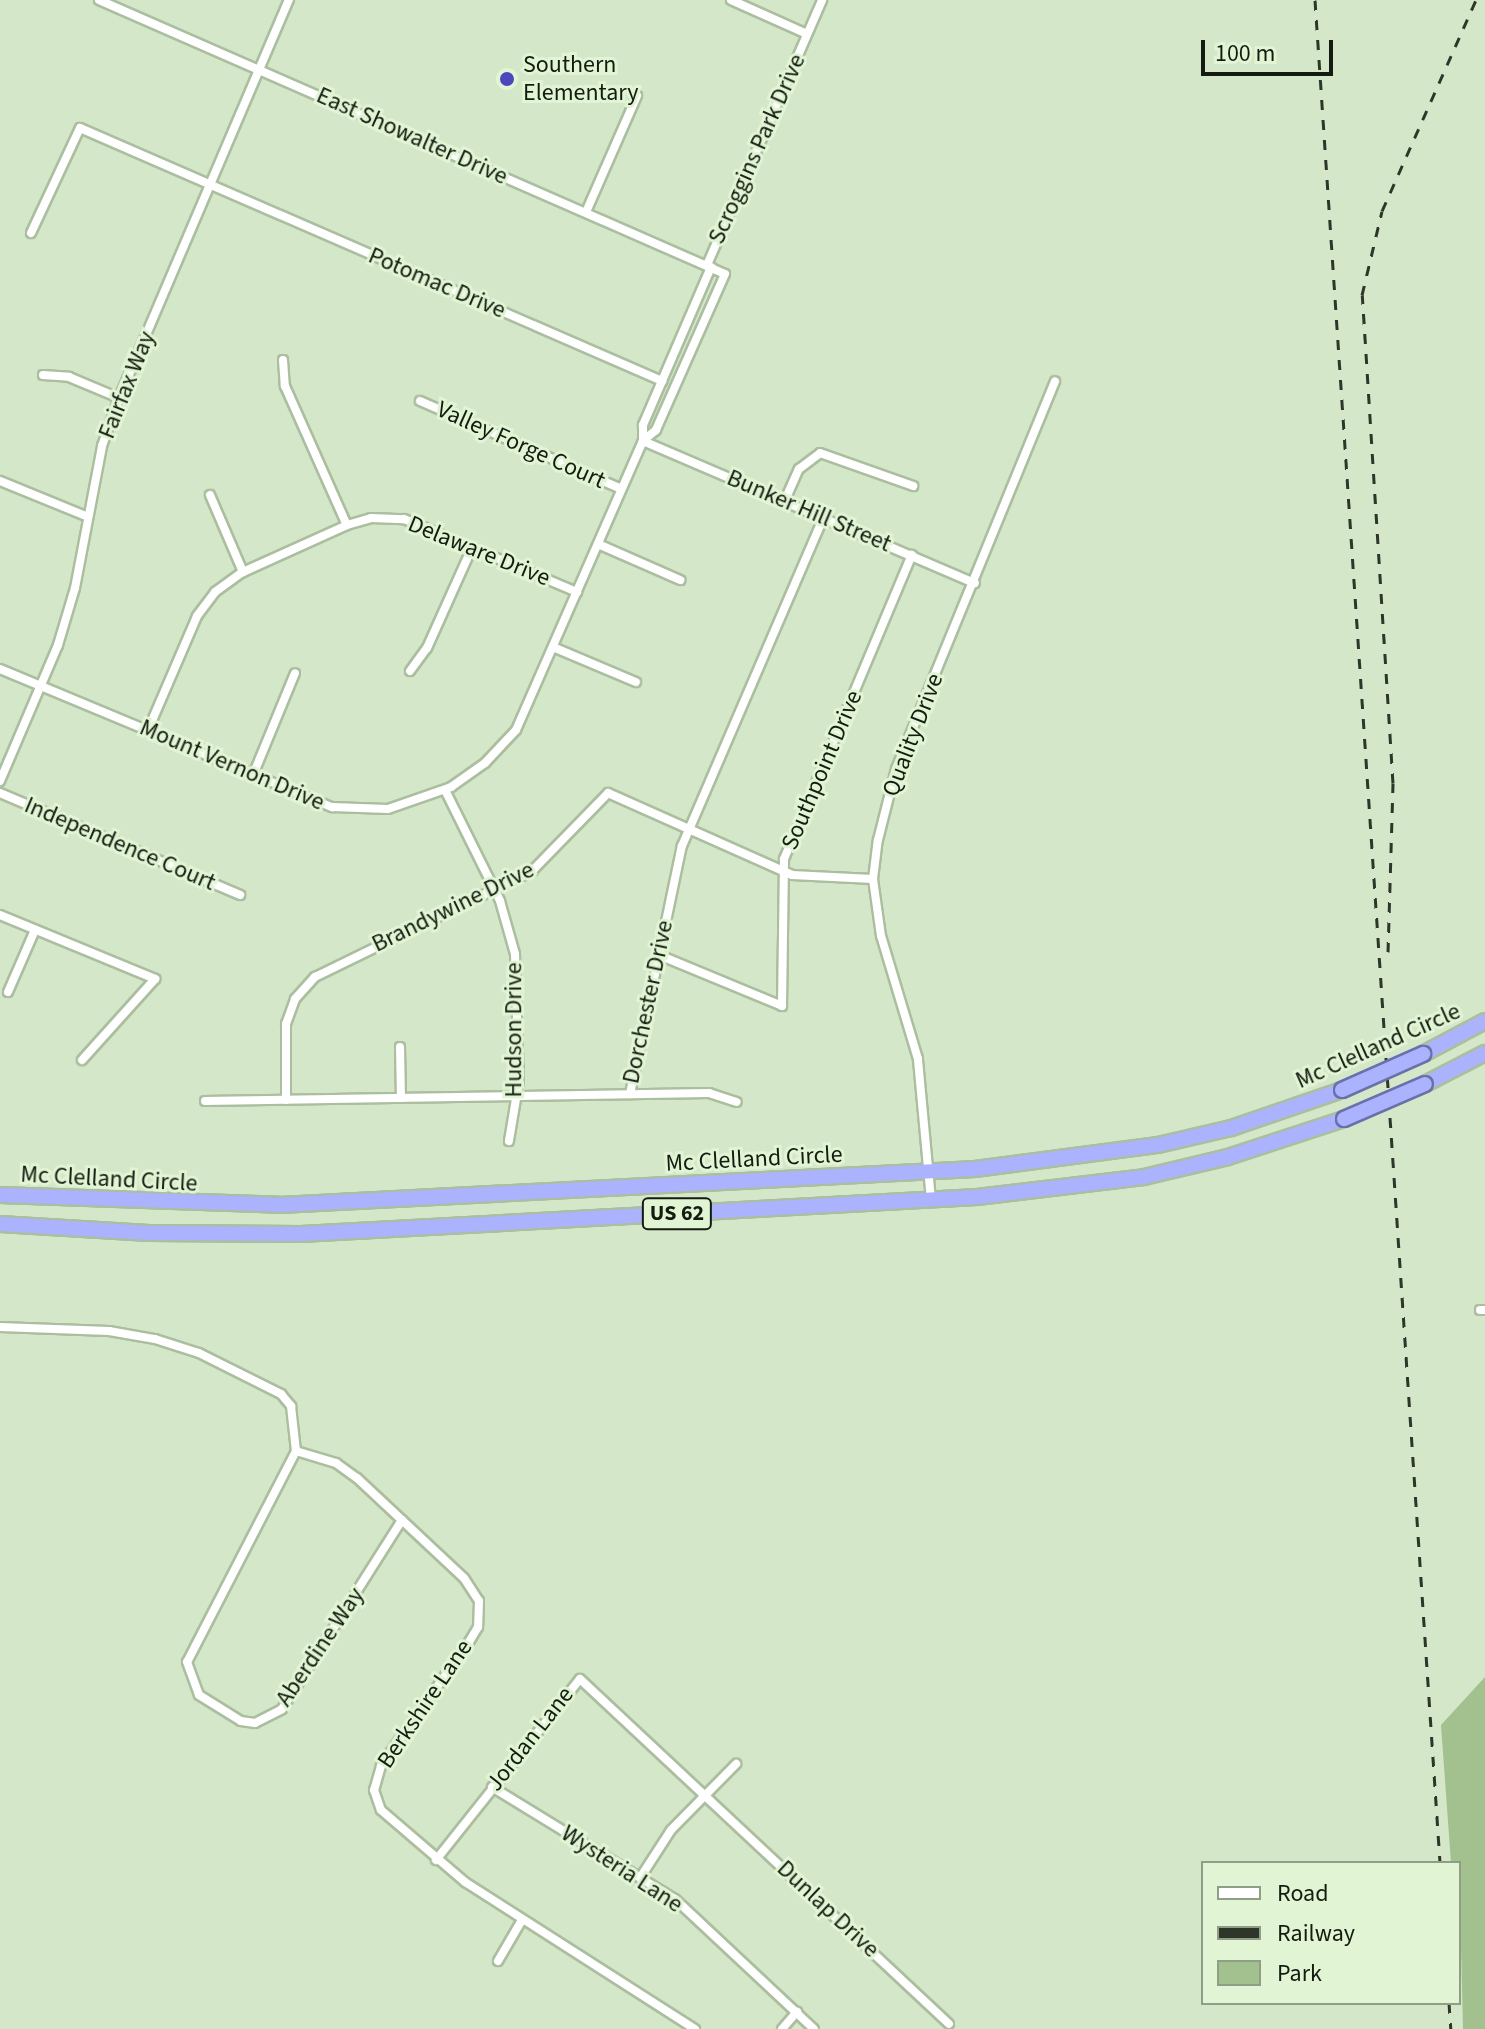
<!DOCTYPE html>
<style>
body{margin:0}
#map{position:relative;width:1485px;height:2029px;overflow:hidden;background:#d4e7c8;font-family:"Source Sans 3",sans-serif}
div>[style]{position:absolute}
[style*='--x']{left:calc(var(--x)*1px);top:calc(var(--y)*1px);width:calc(var(--w)*1px);rotate:calc(var(--a)*1deg)}
.green>*{inset:0;background:#a2c18e}
.roads{filter:drop-shadow(2px 0 #abbe9f) drop-shadow(-2px 0 #abbe9f) drop-shadow(0 2px #abbe9f) drop-shadow(0 -2px #abbe9f)}
.minor>*{height:8px;margin:-4px;padding:0 4px;transform-origin:4px;border-radius:4px;background:#fff}
.trunk>*{height:14px;margin:-7px;padding:0 7px;transform-origin:7px;border-radius:7px;background:#acb3fe}
.rail>*{height:3px;margin-top:-1.5px;transform-origin:0;background:repeating-linear-gradient(90deg,#2d3628 0 10px,transparent 0 20px)}
.bridges{filter:drop-shadow(2px 0 #6971ab) drop-shadow(-2px 0 #6971ab) drop-shadow(0 2px #6971ab) drop-shadow(0 -2px #6971ab)}
.trunk-bridge>*{height:14px;margin:-7px;padding:0 7px;transform-origin:7px;border-radius:7px;background:#acb3fe}
.dots>*{width:22px;height:22px;translate:-50% -50%;box-sizing:border-box;border:4px solid #e1f5d5;border-radius:50%}
span{translate:-50% -50%;white-space:nowrap;text-align:center;line-height:1.15;-webkit-text-stroke:6px #e1f5d5;paint-order:stroke}
.shield-label span{padding:2px 6px;background:#e1f5d5;border:2px solid;border-radius:6px;-webkit-text-stroke-width:0}
.shield-label{font-size:22px;color:#141b10;font-weight:700}
.poi-label{font-size:24px;color:#141b10}
.left{translate:0 -50%;text-align:left}
.street-label{font-size:24px;color:#141b10}
.legend{position:absolute;left:1201px;top:1861px;width:260px;height:144px;box-sizing:border-box;background:#e1f5d5;border:2px solid #8f9e86;margin:0;padding:10px 14px;list-style:none;font-size:24px;color:#141b10}
.legend li{display:flex;align-items:center;gap:16px;height:40px}
.legend b{width:40px;border:2px solid #8f9e86}
.scale{position:absolute;left:1201px;top:40px;width:132px;height:36px;box-sizing:border-box;border:4px solid #141b10;border-top:0;padding-left:10px;font-size:24px;line-height:28px;white-space:nowrap;color:#141b10;-webkit-text-stroke:6px #e1f5d5;paint-order:stroke}
</style>
<div id="map">
<div class="green">
<div style="clip-path:polygon(1485px 1677px,1485px 2029px,1463px 2029px,1459px 1863px,1451px 1863px,1441px 1725px)"></div>
</div>
<div class="roads">
<div class="minor">
<div style="--x:99;--y:0;--w:683;--a:23.64"></div>
<div style="--x:725;--y:274;--w:171;--a:113.9"></div>
<div style="--x:656;--y:430;--w:17;--a:140"></div>
<div style="--x:731;--y:0;--w:83;--a:24.1"></div>
<div style="--x:586;--y:212;--w:127;--a:-66.3"></div>
<div style="--x:31;--y:233;--w:116;--a:-65"></div>
<div style="--x:80;--y:128;--w:635;--a:23.49"></div>
<div style="--x:707;--y:265;--w:289;--a:-66.5"></div>
<div style="--x:283;--y:360;--w:26;--a:86"></div>
<div style="--x:285;--y:386;--w:152;--a:66"></div>
<div style="--x:43;--y:375;--w:26;--a:4"></div>
<div style="--x:69;--y:377;--w:54;--a:22.8"></div>
<div style="--x:420;--y:401;--w:219;--a:23.6"></div>
<div style="--x:643;--y:441;--w:361;--a:23.2"></div>
<div style="--x:0;--y:481;--w:95;--a:22.2"></div>
<div style="--x:210;--y:495;--w:84;--a:66.8"></div>
<div style="--x:785;--y:500;--w:34;--a:-66"></div>
<div style="--x:799;--y:469;--w:26;--a:-37"></div>
<div style="--x:820;--y:453;--w:99;--a:19.5"></div>
<div style="--x:598;--y:544;--w:90;--a:23.7"></div>
<div style="--x:553;--y:647;--w:90;--a:22.9"></div>
<div style="--x:0;--y:669;--w:360;--a:22.6"></div>
<div style="--x:332;--y:807;--w:56;--a:2"></div>
<div style="--x:388;--y:809;--w:67;--a:-19.2"></div>
<div style="--x:451;--y:787;--w:42;--a:-35.2"></div>
<div style="--x:485;--y:763;--w:45;--a:-46.8"></div>
<div style="--x:516;--y:730;--w:316;--a:-66.3"></div>
<div style="--x:643;--y:441;--w:16;--a:-90"></div>
<div style="--x:643;--y:425;--w:172;--a:-66.7"></div>
<div style="--x:410;--y:671;--w:29;--a:-54"></div>
<div style="--x:427;--y:648;--w:110;--a:-65.8"></div>
<div style="--x:148;--y:730;--w:124;--a:-66.7"></div>
<div style="--x:197;--y:616;--w:30;--a:-53"></div>
<div style="--x:215;--y:592;--w:34;--a:-36"></div>
<div style="--x:243;--y:572;--w:114;--a:-24.3"></div>
<div style="--x:347;--y:525;--w:25;--a:-16"></div>
<div style="--x:371;--y:518;--w:33;--a:2"></div>
<div style="--x:404;--y:519;--w:188;--a:22.9"></div>
<div style="--x:253;--y:775;--w:110;--a:-67.6"></div>
<div style="--x:0;--y:781;--w:148;--a:-66.9"></div>
<div style="--x:58;--y:645;--w:59;--a:-73.4"></div>
<div style="--x:75;--y:588;--w:145;--a:-79.2"></div>
<div style="--x:102;--y:446;--w:51;--a:-70.5"></div>
<div style="--x:119;--y:398;--w:433;--a:-66.9"></div>
<div style="--x:445;--y:790;--w:124;--a:63.6"></div>
<div style="--x:500;--y:901;--w:55;--a:74.2"></div>
<div style="--x:515;--y:954;--w:127;--a:88.2"></div>
<div style="--x:519;--y:1081;--w:61;--a:99.5"></div>
<div style="--x:0;--y:793;--w:261;--a:23"></div>
<div style="--x:0;--y:915;--w:168;--a:22.4"></div>
<div style="--x:155;--y:979;--w:109;--a:132"></div>
<div style="--x:659;--y:955;--w:133;--a:22.5"></div>
<div style="--x:782;--y:1006;--w:147;--a:-89.2"></div>
<div style="--x:784;--y:859;--w:330;--a:-67.2"></div>
<div style="--x:8;--y:992;--w:68;--a:-66.5"></div>
<div style="--x:400;--y:1047;--w:51;--a:88.9"></div>
<div style="--x:630;--y:1094;--w:253;--a:-78.2"></div>
<div style="--x:682;--y:846;--w:358;--a:-66.7"></div>
<div style="--x:286;--y:1100;--w:76;--a:-90"></div>
<div style="--x:286;--y:1024;--w:27;--a:-70"></div>
<div style="--x:295;--y:999;--w:30;--a:-48"></div>
<div style="--x:315;--y:977;--w:242;--a:-26"></div>
<div style="--x:532;--y:871;--w:109;--a:-45.7"></div>
<div style="--x:608;--y:793;--w:201;--a:24"></div>
<div style="--x:792;--y:875;--w:81;--a:2.8"></div>
<div style="--x:205;--y:1101;--w:504;--a:-0.91"></div>
<div style="--x:709;--y:1093;--w:29;--a:18"></div>
<div style="--x:931;--y:1200;--w:142;--a:-95.3"></div>
<div style="--x:918;--y:1059;--w:128;--a:-106.7"></div>
<div style="--x:881;--y:936;--w:58;--a:-98"></div>
<div style="--x:873;--y:879;--w:39;--a:-83"></div>
<div style="--x:878;--y:840;--w:73;--a:-75.8"></div>
<div style="--x:896;--y:769;--w:419;--a:-67.7"></div>
<div style="--x:1480;--y:1310;--w:5;--a:0"></div>
<div style="--x:0;--y:1327;--w:109;--a:2.1"></div>
<div style="--x:109;--y:1331;--w:47;--a:9.9"></div>
<div style="--x:155;--y:1339;--w:46;--a:17.7"></div>
<div style="--x:199;--y:1353;--w:92;--a:26.6"></div>
<div style="--x:281;--y:1394;--w:16;--a:50"></div>
<div style="--x:291;--y:1406;--w:45;--a:83.7"></div>
<div style="--x:296;--y:1451;--w:237;--a:117.3"></div>
<div style="--x:187;--y:1662;--w:35;--a:70"></div>
<div style="--x:199;--y:1695;--w:49;--a:31.8"></div>
<div style="--x:241;--y:1721;--w:14;--a:8"></div>
<div style="--x:255;--y:1723;--w:30;--a:-27"></div>
<div style="--x:282;--y:1709;--w:224;--a:-57.6"></div>
<div style="--x:296;--y:1451;--w:42;--a:16.7"></div>
<div style="--x:336;--y:1463;--w:26;--a:36"></div>
<div style="--x:357;--y:1478;--w:146;--a:43.1"></div>
<div style="--x:464;--y:1578;--w:27;--a:57"></div>
<div style="--x:479;--y:1601;--w:26;--a:92"></div>
<div style="--x:478;--y:1627;--w:17;--a:121"></div>
<div style="--x:469;--y:1642;--w:152;--a:125.4"></div>
<div style="--x:381;--y:1766;--w:25;--a:106"></div>
<div style="--x:374;--y:1790;--w:21;--a:71"></div>
<div style="--x:381;--y:1810;--w:111;--a:40.6"></div>
<div style="--x:465;--y:1882;--w:273;--a:32.6"></div>
<div style="--x:492;--y:1787;--w:215;--a:31.5"></div>
<div style="--x:675;--y:1899;--w:190;--a:43.1"></div>
<div style="--x:436;--y:1860;--w:231;--a:-51.5"></div>
<div style="--x:580;--y:1679;--w:505;--a:43.07"></div>
<div style="--x:640;--y:1878;--w:57;--a:-57.1"></div>
<div style="--x:671;--y:1830;--w:93;--a:-45.4"></div>
<div style="--x:498;--y:1961;--w:48;--a:-59.7"></div>
<div style="--x:782;--y:2029;--w:23;--a:-49"></div>
</div>
<div class="trunk">
<div style="--x:1423;--y:1054;--w:70;--a:-28"></div>
<div style="--x:1425;--y:1084;--w:68;--a:-27.3"></div>
<div style="--x:0;--y:1195;--w:280;--a:2"></div>
<div style="--x:280;--y:1205;--w:696;--a:-2.97"></div>
<div style="--x:975;--y:1169;--w:185;--a:-7.5"></div>
<div style="--x:1158;--y:1145;--w:75;--a:-13.1"></div>
<div style="--x:1231;--y:1128;--w:117;--a:-18.9"></div>
<div style="--x:0;--y:1224;--w:149;--a:3.5"></div>
<div style="--x:149;--y:1233;--w:152;--a:0.4"></div>
<div style="--x:301;--y:1234;--w:677;--a:-3.13"></div>
<div style="--x:977;--y:1197;--w:168;--a:-6.8"></div>
<div style="--x:1144;--y:1177;--w:86;--a:-13.4"></div>
<div style="--x:1228;--y:1157;--w:122;--a:-18.1"></div>
</div>
</div>
<div class="rail">
<div style="--x:1315;--y:0;--w:1867;--a:86.16"></div>
<div style="--x:1388;--y:952;--w:169;--a:-88.3"></div>
<div style="--x:1393;--y:783;--w:489;--a:-93.6"></div>
<div style="--x:1362;--y:295;--w:86;--a:-76.6"></div>
<div style="--x:1382;--y:211;--w:231;--a:-66"></div>
<div style="--x:1449;--y:2003;--w:26;--a:86"></div>
</div>
<div class="bridges">
<div class="trunk-bridge">
<div style="--x:1342;--y:1090;--w:89;--a:-24"></div>
<div style="--x:1344;--y:1119;--w:88;--a:-23.4"></div>
</div>
</div>
<div class="dots">
<div style="left:507px;top:79px;background:#4b47bd"></div>
</div>
<div class="shield-label">
<span style="left:677px;top:1214px">US 62</span>
</div>
<div class="poi-label">
<span class="left" style="left:523px;top:79px">Southern<br>Elementary</span>
</div>
<div class="street-label">
<span style="left:412px;top:136px;rotate:24deg">East Showalter Drive</span>
<span style="left:757px;top:149px;rotate:-66deg">Scroggins Park Drive</span>
<span style="left:437px;top:283px;rotate:23deg">Potomac Drive</span>
<span style="left:127px;top:385px;rotate:-68deg">Fairfax Way</span>
<span style="left:521px;top:445px;rotate:24deg">Valley Forge Court</span>
<span style="left:809px;top:511px;rotate:23deg">Bunker Hill Street</span>
<span style="left:479px;top:551px;rotate:22deg">Delaware Drive</span>
<span style="left:913px;top:735px;rotate:-69deg">Quality Drive</span>
<span style="left:232px;top:765px;rotate:23deg">Mount Vernon Drive</span>
<span style="left:822px;top:770px;rotate:-67deg">Southpoint Drive</span>
<span style="left:120px;top:844px;rotate:23deg">Independence Court</span>
<span style="left:453px;top:907px;rotate:-26deg">Brandywine Drive</span>
<span style="left:648px;top:1002px;rotate:-78deg">Dorchester Drive</span>
<span style="left:514px;top:1030px;rotate:-90deg">Hudson Drive</span>
<span style="left:1378px;top:1046px;rotate:-24deg">Mc Clelland Circle</span>
<span style="left:754px;top:1159px;rotate:-3deg">Mc Clelland Circle</span>
<span style="left:109px;top:1179px;rotate:3deg">Mc Clelland Circle</span>
<span style="left:320px;top:1647px;rotate:-56deg">Aberdine Way</span>
<span style="left:425px;top:1704px;rotate:-56deg">Berkshire Lane</span>
<span style="left:530px;top:1739px;rotate:-52deg">Jordan Lane</span>
<span style="left:622px;top:1869px;rotate:33deg">Wysteria Lane</span>
<span style="left:828px;top:1909px;rotate:43deg">Dunlap Drive</span>
</div>
<ul class="legend">
<li><b style="height:10px;background:#fff"></b>Road</li>
<li><b style="height:10px;background:#2d3628"></b>Railway</li>
<li><b style="height:22px;background:#a2c18e"></b>Park</li>
</ul>
<div class="scale">100 m</div>
</div>
